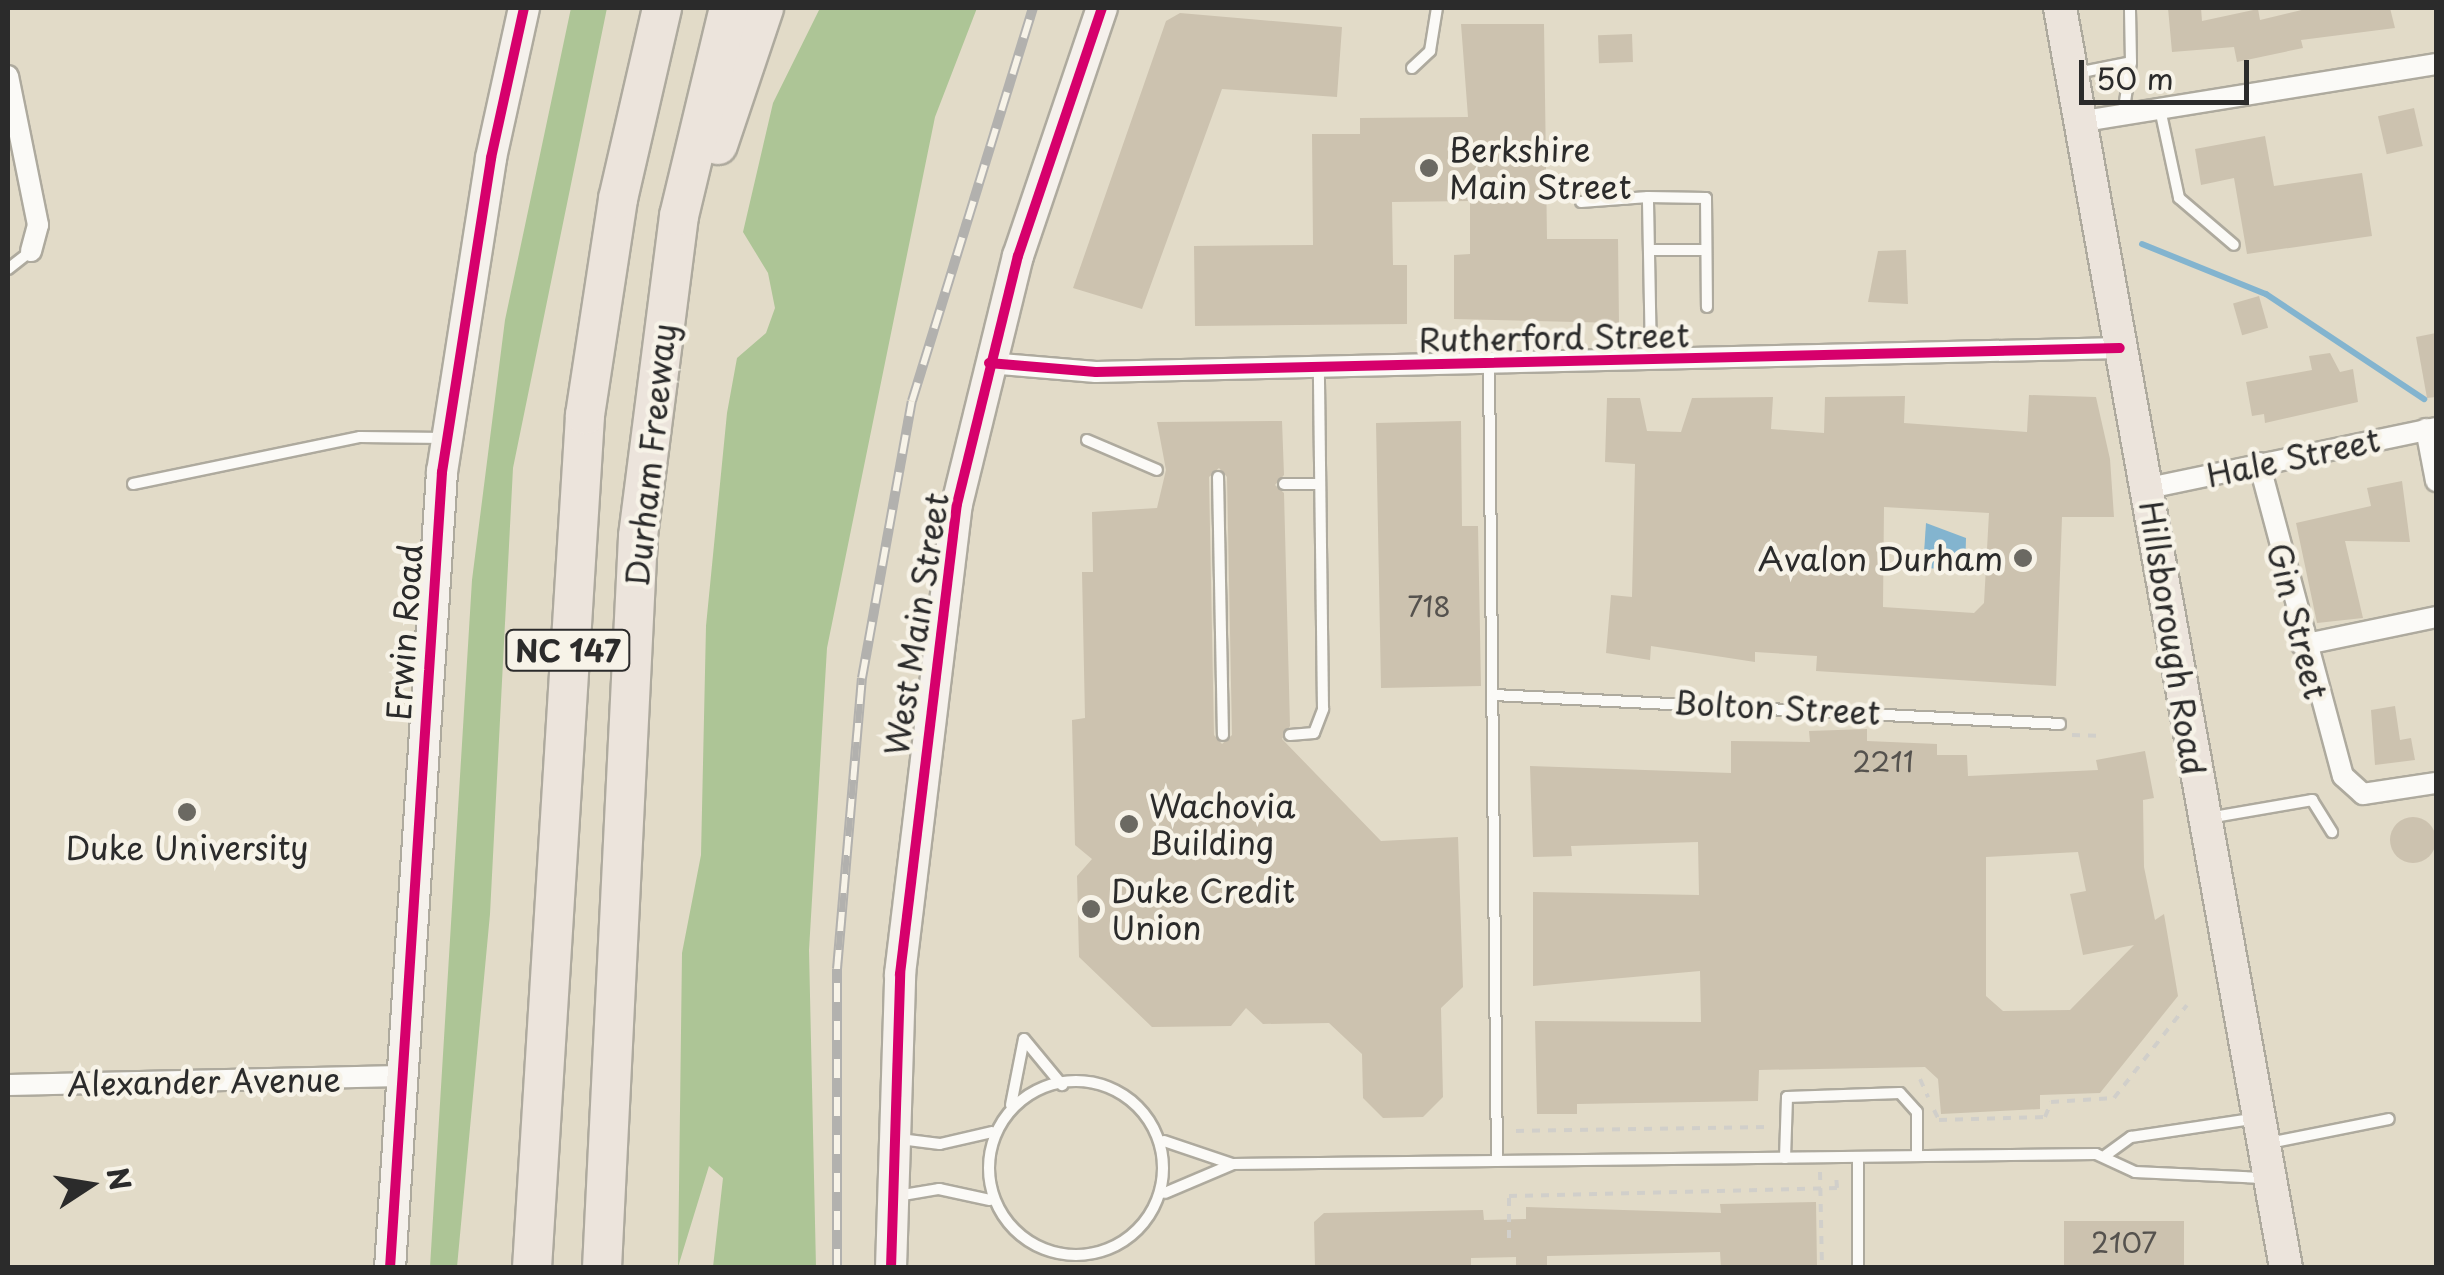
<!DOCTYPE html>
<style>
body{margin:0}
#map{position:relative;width:2444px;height:1275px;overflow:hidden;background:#e2dbc8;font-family:"Playpen Sans",sans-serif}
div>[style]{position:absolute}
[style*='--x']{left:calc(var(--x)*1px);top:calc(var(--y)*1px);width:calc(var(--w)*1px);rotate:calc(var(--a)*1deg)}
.forest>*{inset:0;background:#adc596}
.water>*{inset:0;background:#83b4cf}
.stream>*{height:6px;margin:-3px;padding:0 3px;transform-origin:3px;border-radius:3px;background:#83b4cf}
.building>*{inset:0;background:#ccc2af;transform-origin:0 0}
.round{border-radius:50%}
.path>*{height:4px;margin-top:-2px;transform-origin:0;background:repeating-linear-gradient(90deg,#d1cfca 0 8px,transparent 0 16px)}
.roads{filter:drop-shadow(2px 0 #aeaa9e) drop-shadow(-2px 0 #aeaa9e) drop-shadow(0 2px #aeaa9e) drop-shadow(0 -2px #aeaa9e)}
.service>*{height:10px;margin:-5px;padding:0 5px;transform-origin:5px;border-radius:5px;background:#fbfaf7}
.service>.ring{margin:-5px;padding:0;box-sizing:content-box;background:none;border:10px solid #fbfaf7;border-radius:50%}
.minor>*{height:20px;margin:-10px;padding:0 10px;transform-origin:10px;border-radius:10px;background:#fbfaf7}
.secondary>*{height:30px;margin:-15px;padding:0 15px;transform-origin:15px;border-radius:15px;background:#f5f1ec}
.primary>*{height:32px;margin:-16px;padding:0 16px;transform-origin:16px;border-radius:16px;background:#ece4dc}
.motorway>*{height:38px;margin:-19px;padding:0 19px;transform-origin:19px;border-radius:19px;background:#ece4dc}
.rail>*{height:10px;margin-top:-5px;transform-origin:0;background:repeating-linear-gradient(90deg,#f7f3e8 0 19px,#b2b1ae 0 38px);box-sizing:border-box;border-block:2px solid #b2b1ae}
.cycleway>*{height:10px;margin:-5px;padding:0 5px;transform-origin:5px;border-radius:5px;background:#d6006c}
.dots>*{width:28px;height:28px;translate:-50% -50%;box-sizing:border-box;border:5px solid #f7f3e8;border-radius:50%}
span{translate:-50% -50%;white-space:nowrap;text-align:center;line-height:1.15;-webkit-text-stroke:9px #f7f3e8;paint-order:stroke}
.number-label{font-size:28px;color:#55524e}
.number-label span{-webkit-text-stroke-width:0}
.shield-label span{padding:2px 8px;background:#f7f3e8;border:2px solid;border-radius:8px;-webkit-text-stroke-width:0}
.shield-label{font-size:30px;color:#2b2b2b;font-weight:700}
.poi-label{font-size:32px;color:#2b2b2b}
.left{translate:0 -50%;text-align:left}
.right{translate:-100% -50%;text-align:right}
.street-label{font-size:32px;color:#2b2b2b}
.frame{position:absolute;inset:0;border:10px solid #2b2b2b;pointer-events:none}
.north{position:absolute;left:40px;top:1135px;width:100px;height:100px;-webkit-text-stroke:8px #f7f3e8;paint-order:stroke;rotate:78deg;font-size:28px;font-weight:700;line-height:40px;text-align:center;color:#2b2b2b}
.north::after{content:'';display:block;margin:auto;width:35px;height:45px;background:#2b2b2b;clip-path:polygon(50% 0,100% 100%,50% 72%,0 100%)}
.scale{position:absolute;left:2079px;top:60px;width:170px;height:45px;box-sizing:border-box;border:5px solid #2b2b2b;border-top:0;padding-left:12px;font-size:30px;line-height:35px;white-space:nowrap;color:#2b2b2b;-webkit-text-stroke:8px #f7f3e8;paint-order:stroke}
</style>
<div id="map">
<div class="forest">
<div style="clip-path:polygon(571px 8px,607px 8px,513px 468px,490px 914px,457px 1267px,430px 1267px,472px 580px,505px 320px)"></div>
<div style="clip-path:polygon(820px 8px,977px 8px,935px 117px,827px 648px,809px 950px,816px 1267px,713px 1267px,723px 1178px,709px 1166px,678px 1267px,682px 953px,701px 855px,706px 626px,727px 413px,737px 358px,766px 333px,775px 308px,768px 273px,743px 232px,773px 103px)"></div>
</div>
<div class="water">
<div style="clip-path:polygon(1926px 523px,1966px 538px,1965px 570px,1923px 568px)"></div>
</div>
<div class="stream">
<div style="--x:2142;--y:244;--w:134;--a:22"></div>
<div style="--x:2266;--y:294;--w:190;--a:33.6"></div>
</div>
<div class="building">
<div style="clip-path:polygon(2168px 8px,2201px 8px,2202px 21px,2258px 9px,2260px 20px,2310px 8px,2390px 8px,2395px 28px,2301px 40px,2303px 48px,2237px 62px,2234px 47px,2172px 52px)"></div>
<div style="clip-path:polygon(1180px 13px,1342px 27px,1337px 97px,1222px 89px,1142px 309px,1073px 288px,1166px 21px)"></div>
<div style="clip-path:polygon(1461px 24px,1544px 24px,1547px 239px,1618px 239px,1619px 323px,1454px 319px,1454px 255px,1470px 254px,1470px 201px,1392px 202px,1393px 265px,1407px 265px,1407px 324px,1195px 326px,1194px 246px,1313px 245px,1312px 134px,1360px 134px,1360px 118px,1468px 117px)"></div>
<div style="left:1632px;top:34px;width:28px;height:34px;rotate:88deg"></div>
<div style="left:2414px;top:108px;width:39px;height:37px;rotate:77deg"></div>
<div style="clip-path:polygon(2265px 136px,2274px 186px,2362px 173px,2372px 236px,2247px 254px,2234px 178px,2201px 185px,2195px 149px)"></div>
<div style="clip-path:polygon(1906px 250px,1908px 304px,1868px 302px,1878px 251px)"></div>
<div style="left:2259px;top:296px;width:33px;height:27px;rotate:74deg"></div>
<div style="clip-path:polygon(2436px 333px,2436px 397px,2427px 398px,2416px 337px)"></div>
<div style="clip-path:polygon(2330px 353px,2340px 372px,2353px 369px,2358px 402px,2265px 423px,2264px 414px,2252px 416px,2246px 382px,2312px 370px,2309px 356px)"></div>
<div style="clip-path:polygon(evenodd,2029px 395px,2096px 397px,2110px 459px,2114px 517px,2062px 517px,2056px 686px,1816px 671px,1817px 656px,1755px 652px,1755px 662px,1651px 646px,1650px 660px,1606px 653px,1611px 595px,1632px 597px,1635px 464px,1605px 462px,1607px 398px,1640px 398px,1647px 431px,1681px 432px,1692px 398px,1773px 397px,1771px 429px,1824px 433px,1825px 397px,1905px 396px,1904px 423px,2027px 432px,2029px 395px,1884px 507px,1989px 513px,1984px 603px,1974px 613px,1883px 607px,1884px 507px)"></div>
<div style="clip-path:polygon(evenodd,1282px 421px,1284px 475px,1275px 485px,1284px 493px,1290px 726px,1282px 739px,1381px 841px,1458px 837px,1463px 987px,1441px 1008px,1443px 1097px,1423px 1117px,1383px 1118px,1363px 1098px,1362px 1054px,1329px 1023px,1263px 1024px,1246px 1008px,1231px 1026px,1152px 1027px,1079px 957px,1077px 876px,1092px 859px,1075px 845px,1072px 720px,1085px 718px,1082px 572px,1093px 572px,1092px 512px,1157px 508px,1166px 470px,1157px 422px,1282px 421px,1219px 468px,1227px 477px,1232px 735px,1222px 744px,1214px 735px,1209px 477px,1219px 468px)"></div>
<div style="clip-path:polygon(1461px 421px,1462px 526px,1478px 526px,1481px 686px,1381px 688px,1376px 423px)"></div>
<div style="clip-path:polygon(2402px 481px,2410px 542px,2345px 541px,2363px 618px,2317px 623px,2296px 523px,2371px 506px,2367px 488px)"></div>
<div style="clip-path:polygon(2395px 706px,2400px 740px,2411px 738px,2415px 760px,2375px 765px,2371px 710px)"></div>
<div style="clip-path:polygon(evenodd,1867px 729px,1867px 741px,1937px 744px,1937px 755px,1967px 755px,1968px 776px,2098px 770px,2096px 760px,2145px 751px,2154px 798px,2143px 800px,2144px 867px,2155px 920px,2164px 914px,2178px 996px,2100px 1093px,2040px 1095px,2040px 1109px,1941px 1114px,1938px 1079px,1925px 1067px,1759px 1070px,1758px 1101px,1577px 1104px,1577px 1114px,1537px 1114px,1535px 1021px,1701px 1022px,1700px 971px,1533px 986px,1533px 892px,1699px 895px,1698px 842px,1571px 846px,1572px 856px,1533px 857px,1530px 766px,1731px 773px,1731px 741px,1810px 742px,1809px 731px,1867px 729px,2078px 852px,2086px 891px,2070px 894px,2083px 955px,2134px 945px,2070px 1010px,2003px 1011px,1986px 996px,1986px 857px,2078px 852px)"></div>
<div class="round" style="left:2390px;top:817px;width:46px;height:46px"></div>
<div style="clip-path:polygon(1816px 1202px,1817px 1268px,1721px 1268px,1720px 1252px,1547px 1256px,1547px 1268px,1516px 1268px,1516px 1257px,1471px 1258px,1471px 1268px,1315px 1268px,1314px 1222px,1324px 1213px,1483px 1210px,1484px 1220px,1526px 1219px,1526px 1207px,1721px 1213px,1720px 1204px)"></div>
<div style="left:2184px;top:1221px;width:47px;height:120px;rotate:90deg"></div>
</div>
<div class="path">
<div style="--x:2072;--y:735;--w:25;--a:2"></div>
<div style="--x:1920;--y:1079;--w:20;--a:66"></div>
<div style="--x:1934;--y:1110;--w:11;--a:63"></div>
<div style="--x:1939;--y:1120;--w:106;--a:-1.6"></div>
<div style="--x:2045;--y:1117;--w:16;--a:-68"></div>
<div style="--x:2051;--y:1102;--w:63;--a:-3.6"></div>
<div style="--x:2114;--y:1098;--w:118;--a:-51.9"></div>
<div style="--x:1516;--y:1131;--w:252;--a:-0.9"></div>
<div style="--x:1820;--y:1172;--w:96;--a:88.8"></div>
<div style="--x:1509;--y:1238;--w:42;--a:-90"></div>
<div style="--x:1509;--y:1196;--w:328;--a:-1.4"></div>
<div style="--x:1837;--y:1188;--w:14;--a:-94"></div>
</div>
<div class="roads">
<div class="service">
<div style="--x:1412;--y:68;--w:25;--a:-43"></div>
<div style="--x:1430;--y:51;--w:44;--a:-80.8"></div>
<div style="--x:2077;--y:73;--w:55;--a:-11.5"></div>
<div style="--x:2131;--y:62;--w:54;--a:-91.1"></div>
<div style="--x:2160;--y:109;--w:91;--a:77.9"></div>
<div style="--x:2179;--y:198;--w:72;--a:40.5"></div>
<div style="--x:2123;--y:115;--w:54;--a:-81.4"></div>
<div style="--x:1581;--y:202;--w:67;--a:-4.3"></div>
<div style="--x:1650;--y:250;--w:56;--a:0"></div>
<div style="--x:8;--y:269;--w:29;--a:-38"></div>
<div style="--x:1651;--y:358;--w:161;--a:-91.1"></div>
<div style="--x:1648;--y:197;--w:58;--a:1"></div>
<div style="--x:1706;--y:198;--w:109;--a:89.5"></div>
<div style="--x:1489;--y:363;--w:798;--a:89.43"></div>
<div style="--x:1087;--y:440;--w:76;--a:23.2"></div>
<div style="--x:1218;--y:477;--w:258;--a:88.9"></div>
<div style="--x:133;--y:484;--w:232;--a:-11.7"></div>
<div style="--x:360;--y:437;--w:85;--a:0.7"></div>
<div style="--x:1284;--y:484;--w:36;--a:0"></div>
<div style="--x:1494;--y:695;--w:567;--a:2.93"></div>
<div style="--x:1290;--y:735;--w:24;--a:-5"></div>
<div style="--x:1314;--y:733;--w:26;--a:-69"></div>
<div style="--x:1323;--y:709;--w:342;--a:-90.7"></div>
<div style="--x:2208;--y:818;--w:106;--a:-9.8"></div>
<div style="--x:2312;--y:800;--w:38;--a:58"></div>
<div style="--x:1024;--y:1039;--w:60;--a:50.4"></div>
<div class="ring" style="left:989px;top:1081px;width:164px;height:164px"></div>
<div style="--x:1011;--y:1105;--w:67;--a:-78.9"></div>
<div style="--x:900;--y:1139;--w:40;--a:7.1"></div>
<div style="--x:940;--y:1144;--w:53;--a:-13"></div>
<div style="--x:1164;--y:1141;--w:72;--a:18.7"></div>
<div style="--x:1232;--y:1164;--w:864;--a:-0.66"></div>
<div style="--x:2096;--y:1154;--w:43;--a:24.8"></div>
<div style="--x:2135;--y:1172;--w:128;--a:2.7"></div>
<div style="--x:2269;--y:1143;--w:122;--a:-11.3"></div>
<div style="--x:2106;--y:1155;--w:31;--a:-36"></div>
<div style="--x:2131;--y:1137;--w:122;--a:-8.5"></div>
<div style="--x:1785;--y:1158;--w:61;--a:-88.1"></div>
<div style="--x:1787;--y:1097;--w:113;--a:-2"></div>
<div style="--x:1900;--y:1093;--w:25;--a:48"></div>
<div style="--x:1917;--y:1112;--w:44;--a:90"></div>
<div style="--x:1165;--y:1193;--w:72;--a:-23"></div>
<div style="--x:897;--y:1196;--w:43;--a:-9.5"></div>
<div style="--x:939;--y:1189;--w:52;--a:12.2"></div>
<div style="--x:1858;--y:1268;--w:111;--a:-90"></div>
</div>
<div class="minor">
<div style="--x:8;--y:76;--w:152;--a:78.6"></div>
<div style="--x:38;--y:225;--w:27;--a:105"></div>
<div style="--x:2078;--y:122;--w:363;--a:-9.2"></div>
<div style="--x:989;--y:363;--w:107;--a:4.8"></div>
<div style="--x:1096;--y:372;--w:1024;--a:-1.34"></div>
<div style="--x:2426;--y:429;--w:53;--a:79.1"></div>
<div style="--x:2259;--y:463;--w:324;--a:75"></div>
<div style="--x:2343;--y:776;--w:27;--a:42"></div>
<div style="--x:2363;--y:794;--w:74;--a:-8.6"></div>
<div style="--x:2149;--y:488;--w:293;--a:-11.8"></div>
<div style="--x:2302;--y:645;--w:137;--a:-11.8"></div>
<div style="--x:8;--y:1085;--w:393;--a:-1.3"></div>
</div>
<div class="secondary">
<div style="--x:390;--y:1268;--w:798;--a:-86.26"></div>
<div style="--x:442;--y:472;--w:318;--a:-81.1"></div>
<div style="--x:491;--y:158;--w:154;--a:-77.6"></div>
<div style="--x:891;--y:1268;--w:294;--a:-88.2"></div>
<div style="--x:900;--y:974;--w:473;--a:-83.1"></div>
<div style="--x:957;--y:504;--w:255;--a:-76.2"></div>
<div style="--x:1018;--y:256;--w:262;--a:-71.3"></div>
</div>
<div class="primary">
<div style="--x:2060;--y:8;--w:1280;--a:79.83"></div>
</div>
<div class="motorway">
<div style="--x:718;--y:145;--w:145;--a:-71.4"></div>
<div style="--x:532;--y:1268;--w:855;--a:-86.44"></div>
<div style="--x:585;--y:415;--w:219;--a:-81.3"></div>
<div style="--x:618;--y:199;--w:196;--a:-77"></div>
<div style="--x:602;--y:1268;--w:733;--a:-87.18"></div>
<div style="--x:638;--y:536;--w:323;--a:-82.7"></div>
<div style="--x:679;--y:216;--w:214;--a:-76.5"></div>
</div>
</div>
<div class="rail">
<div style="--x:837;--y:1268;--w:299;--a:-90"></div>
<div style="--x:837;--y:969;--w:292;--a:-85.1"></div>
<div style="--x:862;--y:678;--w:281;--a:-79.8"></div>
<div style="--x:912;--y:401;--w:411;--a:-72.9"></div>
</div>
<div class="cycleway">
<div style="--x:989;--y:363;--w:107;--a:4.8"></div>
<div style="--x:1096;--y:372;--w:1024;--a:-1.34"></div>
<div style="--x:390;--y:1268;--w:798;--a:-86.26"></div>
<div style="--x:442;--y:472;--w:318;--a:-81.1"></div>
<div style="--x:491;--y:158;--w:154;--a:-77.6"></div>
<div style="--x:891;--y:1268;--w:294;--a:-88.2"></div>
<div style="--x:900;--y:974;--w:473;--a:-83.1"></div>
<div style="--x:957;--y:504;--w:255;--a:-76.2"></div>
<div style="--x:1018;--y:256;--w:262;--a:-71.3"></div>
</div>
<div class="dots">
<div style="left:1429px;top:168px;background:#6b6962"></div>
<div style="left:2023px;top:558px;background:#6b6962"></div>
<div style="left:187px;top:812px;background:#6b6962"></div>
<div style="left:1129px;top:824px;background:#6b6962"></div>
<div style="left:1091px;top:909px;background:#6b6962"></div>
</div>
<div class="number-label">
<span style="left:1429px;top:606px">718</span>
<span style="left:1883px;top:761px">2211</span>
<span style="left:2124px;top:1242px">2107</span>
</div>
<div class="shield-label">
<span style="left:568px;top:650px">NC 147</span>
</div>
<div class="poi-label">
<span class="left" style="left:1449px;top:168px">Berkshire<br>Main Street</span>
<span class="right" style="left:2003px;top:558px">Avalon Durham</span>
<span class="left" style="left:1149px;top:824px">Wachovia<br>Building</span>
<span style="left:187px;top:847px">Duke University</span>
<span class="left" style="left:1111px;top:909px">Duke Credit<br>Union</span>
</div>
<div class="street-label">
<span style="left:1554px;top:337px;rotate:-1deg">Rutherford Street</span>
<span style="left:650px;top:455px;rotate:-84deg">Durham Freeway</span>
<span style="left:2293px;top:457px;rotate:-12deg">Hale Street</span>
<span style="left:2298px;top:621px;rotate:76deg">Gin Street</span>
<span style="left:916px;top:624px;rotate:-81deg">West Main Street</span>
<span style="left:404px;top:632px;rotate:-86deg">Erwin Road</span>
<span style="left:2173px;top:638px;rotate:81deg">Hillsborough Road</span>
<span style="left:1777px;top:707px;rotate:3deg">Bolton Street</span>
<span style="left:204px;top:1081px;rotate:-1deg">Alexander Avenue</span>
</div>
<div class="frame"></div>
<div class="north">N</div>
<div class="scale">50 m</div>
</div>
